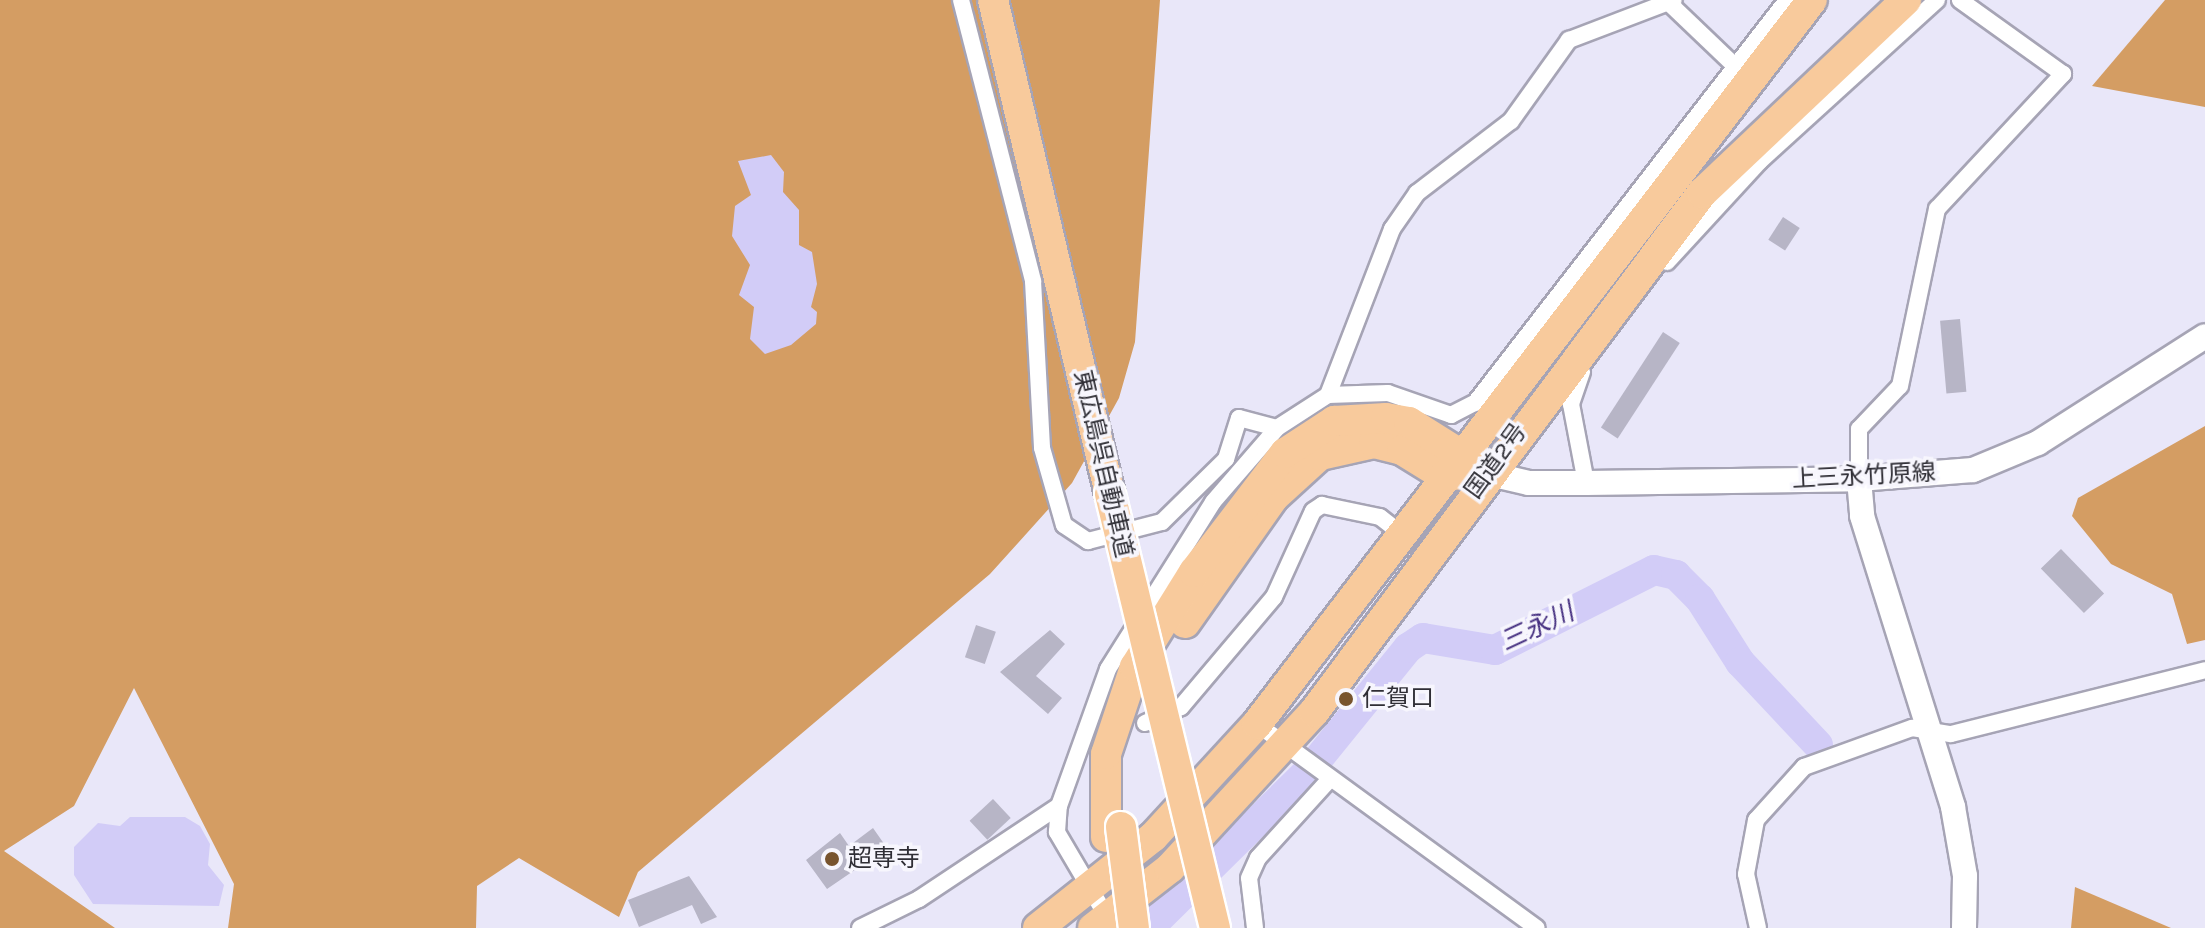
<!DOCTYPE html>
<meta charset="utf-8">
<style>
body{margin:0}
#map{position:relative;width:2205px;height:928px;overflow:hidden;background:#e9e7f9;font-family:Karla,"Noto Sans JP",sans-serif}
div>[style]{position:absolute}
[style*='--x']{left:calc(var(--x)*1px);top:calc(var(--y)*1px);width:calc(var(--w)*1px);rotate:calc(var(--a)*1deg)}
.forest>*{inset:0;background:#d49d63}
.water>*{inset:0;background:#d2ccf7}
.river>*{height:30px;margin:-15px;padding:0 15px;transform-origin:15px;border-radius:15px;background:#d2ccf7}
.building>*{inset:0;background:#b7b5c6;transform-origin:0 0}
.roads{filter:drop-shadow(2px 0 #a6a4b5) drop-shadow(-2px 0 #a6a4b5) drop-shadow(0 2px #a6a4b5) drop-shadow(0 -2px #a6a4b5)}
.street>*{height:16px;margin:-8px;padding:0 8px;transform-origin:8px;border-radius:8px;background:#fff}
.secondary>*{height:24px;margin:-12px;padding:0 12px;transform-origin:12px;border-radius:12px;background:#fff}
.highway>*{height:30px;margin:-15px;padding:0 15px;transform-origin:15px;border-radius:15px;background:#f8ca9c}
.bridges{filter:drop-shadow(2px 0 #fff) drop-shadow(-2px 0 #fff) drop-shadow(0 2px #fff) drop-shadow(0 -2px #fff)}
.highway-bridge>*{height:30px;margin:-15px;padding:0 15px;transform-origin:15px;border-radius:15px;background:#f8ca9c}
.dots>*{width:22px;height:22px;translate:-50% -50%;box-sizing:border-box;border:4px solid #f7f6fd;border-radius:50%}
span{translate:-50% -50%;white-space:nowrap;text-align:center;line-height:1.15;-webkit-text-stroke:7px #f7f6fd;paint-order:stroke}
.street-label{font-size:24px;color:#2f2e35}
.poi-label{font-size:24px;color:#2f2e35}
.left{translate:0 -50%;text-align:left}
.water-label{font-size:26px;color:#452f80;font-style:italic}
</style>
<div id="map">
<div class="forest">
<div style="clip-path:polygon(0 0,1160px 0,1135px 342px,1119px 398px,1072px 483px,990px 574px,638px 872px,619px 917px,519px 858px,477px 886px,476px 928px,228px 928px,234px 884px,134px 688px,74px 806px,4px 851px,115px 928px,0 928px)"></div>
<div style="clip-path:polygon(2165px 0,2205px 0,2205px 107px,2092px 86px)"></div>
<div style="clip-path:polygon(2205px 426px,2205px 640px,2187px 644px,2172px 594px,2111px 564px,2072px 516px,2078px 498px)"></div>
<div style="clip-path:polygon(2075px 887px,2171px 928px,2071px 928px)"></div>
</div>
<div class="water">
<div style="clip-path:polygon(771px 155px,784px 172px,783px 192px,799px 210px,799px 245px,812px 252px,817px 284px,811px 307px,817px 312px,816px 324px,791px 345px,765px 354px,750px 339px,754px 307px,739px 295px,750px 265px,732px 236px,735px 206px,751px 195px,738px 161px)"></div>
<div style="clip-path:polygon(130px 817px,185px 817px,200px 826px,210px 844px,208px 865px,224px 885px,219px 906px,93px 904px,74px 875px,74px 847px,98px 823px,120px 826px)"></div>
</div>
<div class="river">
<div style="--x:1149;--y:928;--w:226;--a:-44.6"></div>
<div style="--x:1310;--y:769;--w:156;--a:-51"></div>
<div style="--x:1408;--y:648;--w:18;--a:-34"></div>
<div style="--x:1423;--y:638;--w:73;--a:9.5"></div>
<div style="--x:1495;--y:650;--w:178;--a:-26.7"></div>
<div style="--x:1654;--y:570;--w:23;--a:13"></div>
<div style="--x:1676;--y:575;--w:34;--a:45"></div>
<div style="--x:1700;--y:599;--w:75;--a:57.6"></div>
<div style="--x:1740;--y:662;--w:114;--a:46.8"></div>
</div>
<div class="building">
<div style="left:1783px;top:217px;width:20px;height:27px;rotate:33deg"></div>
<div style="left:1960px;top:319px;width:73px;height:20px;rotate:85deg"></div>
<div style="left:1663px;top:332px;width:20px;height:114px;rotate:33deg"></div>
<div style="left:2061px;top:549px;width:62px;height:28px;rotate:46deg"></div>
<div style="left:976px;top:625px;width:21px;height:34px;rotate:19deg"></div>
<div style="clip-path:polygon(1050px 630px,1065px 644px,1036px 676px,1062px 698px,1048px 714px,1000px 672px)"></div>
<div style="left:993px;top:799px;width:26px;height:32px;rotate:47deg"></div>
<div style="clip-path:polygon(873px 828px,887px 848px,827px 889px,806px 860px,840px 833px,849px 846px)"></div>
<div style="clip-path:polygon(689px 876px,717px 917px,701px 924px,692px 905px,639px 927px,628px 900px)"></div>
</div>
<div class="roads">
<div class="street">
<div style="--x:961;--y:0;--w:290;--a:75.6"></div>
<div style="--x:1033;--y:281;--w:167;--a:86.9"></div>
<div style="--x:1042;--y:448;--w:80;--a:74.1"></div>
<div style="--x:1064;--y:525;--w:29;--a:34"></div>
<div style="--x:1088;--y:541;--w:76;--a:-14.4"></div>
<div style="--x:1162;--y:522;--w:90;--a:-44.5"></div>
<div style="--x:1226;--y:459;--w:43;--a:-72.4"></div>
<div style="--x:1239;--y:418;--w:39;--a:15"></div>
<div style="--x:1668;--y:2;--w:93;--a:43.7"></div>
<div style="--x:1667;--y:262;--w:137;--a:-47.4"></div>
<div style="--x:1760;--y:161;--w:239;--a:-42.3"></div>
<div style="--x:1582;--y:372;--w:34;--a:109"></div>
<div style="--x:1571;--y:404;--w:80;--a:79.2"></div>
<div style="--x:1328;--y:395;--w:178;--a:-68.9"></div>
<div style="--x:1392;--y:229;--w:44;--a:-55.2"></div>
<div style="--x:1417;--y:193;--w:118;--a:-37.5"></div>
<div style="--x:1511;--y:121;--w:100;--a:-54.4"></div>
<div style="--x:1569;--y:40;--w:112;--a:-20.9"></div>
<div style="--x:1859;--y:479;--w:50;--a:-90"></div>
<div style="--x:1859;--y:429;--w:59;--a:-46.4"></div>
<div style="--x:1900;--y:386;--w:181;--a:-78.2"></div>
<div style="--x:1937;--y:209;--w:185;--a:-47"></div>
<div style="--x:2063;--y:74;--w:127;--a:-144.3"></div>
<div style="--x:1145;--y:723;--w:39;--a:-24"></div>
<div style="--x:1181;--y:707;--w:144;--a:-49.8"></div>
<div style="--x:1274;--y:597;--w:94;--a:-65.6"></div>
<div style="--x:1313;--y:511;--w:11;--a:-34"></div>
<div style="--x:1322;--y:505;--w:59;--a:11.7"></div>
<div style="--x:1380;--y:517;--w:28;--a:38"></div>
<div style="--x:1257;--y:724;--w:346;--a:36.1"></div>
<div style="--x:1107;--y:917;--w:99;--a:-120.5"></div>
<div style="--x:1057;--y:832;--w:26;--a:-86"></div>
<div style="--x:1059;--y:806;--w:145;--a:-70.3"></div>
<div style="--x:1108;--y:669;--w:197;--a:-57.8"></div>
<div style="--x:1213;--y:502;--w:98;--a:-49.1"></div>
<div style="--x:1277;--y:428;--w:61;--a:-32.9"></div>
<div style="--x:1328;--y:395;--w:60;--a:-1.9"></div>
<div style="--x:1388;--y:393;--w:67;--a:19.2"></div>
<div style="--x:1451;--y:415;--w:27;--a:-27"></div>
<div style="--x:1475;--y:403;--w:510;--a:-52.25"></div>
<div style="--x:860;--y:928;--w:66;--a:-26.2"></div>
<div style="--x:919;--y:899;--w:168;--a:-33.6"></div>
<div style="--x:1255;--y:928;--w:50;--a:-96.8"></div>
<div style="--x:1249;--y:878;--w:22;--a:-66"></div>
<div style="--x:1258;--y:858;--w:105;--a:-47.7"></div>
<div style="--x:1758;--y:928;--w:55;--a:-102.5"></div>
<div style="--x:1746;--y:874;--w:55;--a:-79.5"></div>
<div style="--x:1756;--y:820;--w:72;--a:-47.8"></div>
<div style="--x:1804;--y:767;--w:115;--a:-19.9"></div>
<div style="--x:1912;--y:728;--w:39;--a:9"></div>
<div style="--x:1951;--y:734;--w:262;--a:-14.1"></div>
</div>
<div class="secondary">
<div style="--x:1486;--y:473;--w:44;--a:13.1"></div>
<div style="--x:1529;--y:483;--w:57;--a:0"></div>
<div style="--x:1586;--y:483;--w:273;--a:-0.8"></div>
<div style="--x:1859;--y:479;--w:114;--a:-4.5"></div>
<div style="--x:1973;--y:470;--w:70;--a:-22.6"></div>
<div style="--x:2038;--y:443;--w:198;--a:-32.6"></div>
<div style="--x:1859;--y:479;--w:37;--a:85"></div>
<div style="--x:1862;--y:516;--w:305;--a:72.6"></div>
<div style="--x:1953;--y:807;--w:70;--a:80.1"></div>
<div style="--x:1965;--y:876;--w:52;--a:91.1"></div>
</div>
<div class="highway">
<div style="--x:993;--y:0;--w:508;--a:76.68"></div>
<div style="--x:1185;--y:623;--w:154;--a:-54.8"></div>
<div style="--x:1274;--y:497;--w:62;--a:-42.4"></div>
<div style="--x:1320;--y:455;--w:55;--a:-12.5"></div>
<div style="--x:1374;--y:443;--w:29;--a:14"></div>
<div style="--x:1402;--y:450;--w:49;--a:31.8"></div>
<div style="--x:1444;--y:476;--w:20;--a:-6"></div>
<div style="--x:1106;--y:837;--w:83;--a:-90"></div>
<div style="--x:1106;--y:754;--w:92;--a:-71.6"></div>
<div style="--x:1135;--y:667;--w:112;--a:-58.2"></div>
<div style="--x:1194;--y:572;--w:150;--a:-52.6"></div>
<div style="--x:1285;--y:453;--w:59;--a:-33.1"></div>
<div style="--x:1334;--y:421;--w:52;--a:-3.3"></div>
<div style="--x:1386;--y:418;--w:23;--a:10"></div>
<div style="--x:1409;--y:422;--w:79;--a:32.1"></div>
<div style="--x:1038;--y:928;--w:147;--a:-38.4"></div>
<div style="--x:1153;--y:837;--w:154;--a:-47.4"></div>
<div style="--x:1257;--y:724;--w:912;--a:-52.53"></div>
<div style="--x:1093;--y:928;--w:98;--a:-37.9"></div>
<div style="--x:1170;--y:868;--w:212;--a:-47.3"></div>
<div style="--x:1314;--y:712;--w:648;--a:-53.22"></div>
<div style="--x:1702;--y:193;--w:281;--a:-43.4"></div>
</div>
</div>
<div class="bridges">
<div class="highway-bridge">
<div style="--x:1110;--y:494;--w:447;--a:76.4"></div>
<div style="--x:1121;--y:827;--w:102;--a:82.7"></div>
</div>
</div>
<div class="dots">
<div style="left:1346px;top:699px;background:#78542e"></div>
<div style="left:832px;top:859px;background:#78542e"></div>
</div>
<div class="street-label">
<span style="left:1496px;top:461px;rotate:-54deg">国道2号</span>
<span style="left:1103px;top:464px;rotate:77deg">東広島呉自動車道</span>
<span style="left:1864px;top:476px;rotate:-3deg">上三永竹原線</span>
</div>
<div class="poi-label">
<span class="left" style="left:1362px;top:699px">仁賀口</span>
<span class="left" style="left:848px;top:859px">超専寺</span>
</div>
<div class="water-label">
<span style="left:1537px;top:627px;rotate:-25deg">三永川</span>
</div>
</div>
